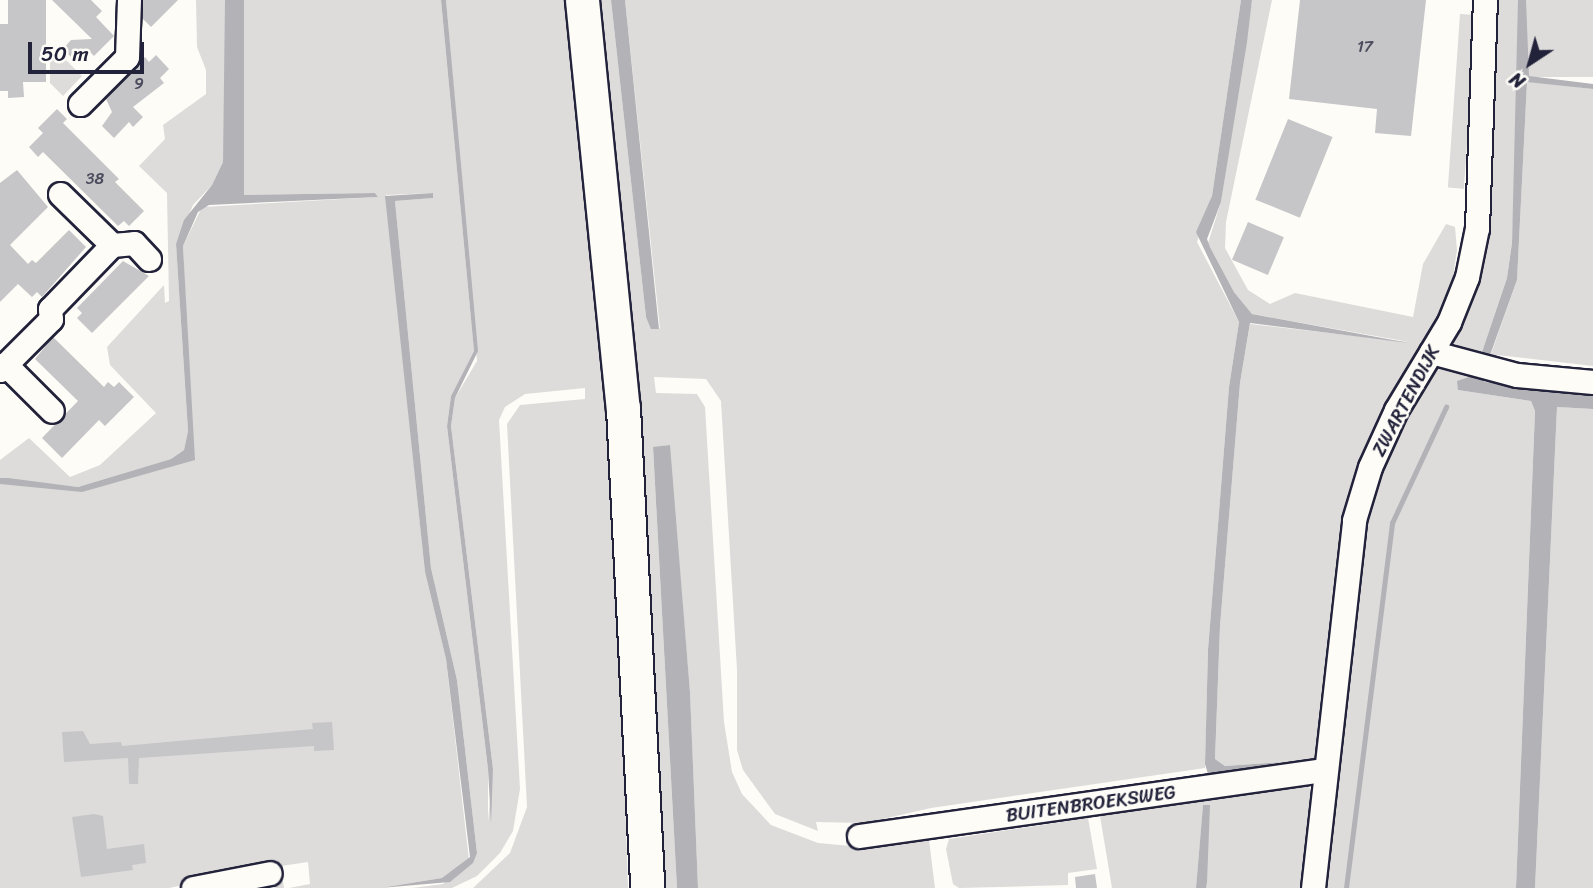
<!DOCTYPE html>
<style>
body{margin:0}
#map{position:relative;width:1593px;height:888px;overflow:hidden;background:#fdfcf7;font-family:Sriracha,sans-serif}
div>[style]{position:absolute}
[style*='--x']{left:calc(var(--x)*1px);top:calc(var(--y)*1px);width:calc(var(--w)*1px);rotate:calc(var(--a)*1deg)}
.green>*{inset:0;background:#dddcdb;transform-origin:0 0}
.water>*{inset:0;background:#b2b2b7}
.stream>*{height:4.5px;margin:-2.25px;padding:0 2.25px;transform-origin:2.25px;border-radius:2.25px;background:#b2b2b7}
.building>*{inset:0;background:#c6c6c8;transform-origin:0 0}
.roads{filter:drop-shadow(2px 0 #22223b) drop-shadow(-2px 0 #22223b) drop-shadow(0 2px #22223b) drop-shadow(0 -2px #22223b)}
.minor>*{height:23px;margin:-11.5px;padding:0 11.5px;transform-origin:11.5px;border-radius:11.5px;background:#fdfcf7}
.highway>*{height:33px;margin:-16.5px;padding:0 16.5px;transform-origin:16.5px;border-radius:16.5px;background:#fdfcf7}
span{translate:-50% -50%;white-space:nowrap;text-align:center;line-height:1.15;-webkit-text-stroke:5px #fdfcf7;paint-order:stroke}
.number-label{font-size:16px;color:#4b4b5e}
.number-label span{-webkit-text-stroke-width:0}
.street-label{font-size:19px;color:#22223b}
.north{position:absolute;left:1495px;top:28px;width:70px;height:70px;-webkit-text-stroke:5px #fdfcf7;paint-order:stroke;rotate:216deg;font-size:19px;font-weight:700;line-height:28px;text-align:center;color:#22223b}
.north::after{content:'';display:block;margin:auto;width:24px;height:32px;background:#22223b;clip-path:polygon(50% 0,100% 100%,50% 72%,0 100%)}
.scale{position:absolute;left:28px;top:42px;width:116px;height:32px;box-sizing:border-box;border:4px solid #22223b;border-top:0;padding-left:9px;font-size:21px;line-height:24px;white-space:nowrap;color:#22223b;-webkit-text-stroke:5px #fdfcf7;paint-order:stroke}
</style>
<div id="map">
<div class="green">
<div style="clip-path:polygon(196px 0,225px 0,226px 111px,223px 162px,212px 185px,193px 205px,176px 244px,188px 431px,184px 450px,171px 459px,78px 487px,0 478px,0 460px,29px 438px,70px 477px,100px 465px,156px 413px,110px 365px,107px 347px,164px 285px,165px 303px,169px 301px,167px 193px,139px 166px,165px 139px,163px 125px,206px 94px,206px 70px,197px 47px)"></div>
<div style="clip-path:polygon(244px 0,441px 0,474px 351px,451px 396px,447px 426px,488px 769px,488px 821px,493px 769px,451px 426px,455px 398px,477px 361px,446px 0,569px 0,601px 318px,619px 608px,628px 888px,473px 888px,510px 853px,527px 807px,507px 424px,520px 405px,585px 399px,585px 388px,525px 394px,505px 407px,499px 420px,520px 789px,513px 831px,500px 853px,477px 876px,452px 888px,412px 888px,443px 884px,477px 853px,457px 680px,431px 568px,395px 201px,433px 198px,433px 193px,386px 195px,425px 572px,446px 659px,469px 860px,442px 878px,380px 888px,289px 888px,310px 884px,308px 862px,281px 866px,284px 888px,270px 888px,276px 887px,273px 867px,169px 888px,0 888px,0 482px,76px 490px,193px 456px,183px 246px,202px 207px,378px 197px,375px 193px,244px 195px,241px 190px)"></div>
<div style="clip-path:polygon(591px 0,611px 0,646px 317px,660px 329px,625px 0,1241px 0,1212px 196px,1197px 242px,1239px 322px,1229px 387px,1208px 650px,1205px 768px,931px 808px,865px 823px,816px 822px,818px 831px,775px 814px,743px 770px,737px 750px,737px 670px,721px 401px,706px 379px,654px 377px,656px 393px,697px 394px,705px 407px,724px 722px,732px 772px,742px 794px,771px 825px,818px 843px,862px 847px,929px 840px,935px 888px,698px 888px,690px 692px,669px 445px,653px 448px,677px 888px,651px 888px)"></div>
<div style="clip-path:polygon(1252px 0,1272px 0,1226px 222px,1225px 248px,1248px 290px,1270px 304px,1295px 293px,1413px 317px,1423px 264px,1446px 224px,1455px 227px,1457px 250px,1450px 298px,1381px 427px,1324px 739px,1315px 760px,1225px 766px,1215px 759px,1220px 626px,1240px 383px,1250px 324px,1409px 342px,1252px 314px,1234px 292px,1208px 243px,1221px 202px)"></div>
<div style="clip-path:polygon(1489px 0,1518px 0,1520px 47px,1512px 243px,1507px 278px,1481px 355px,1491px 354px,1517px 280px,1527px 81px,1593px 89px,1593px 366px,1497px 355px,1495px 366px,1450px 341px,1464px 297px)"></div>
<div style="left:1526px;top:0;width:67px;height:77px"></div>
<div style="left:1460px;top:14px;width:16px;height:174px;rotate:4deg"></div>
<div style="clip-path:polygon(50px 55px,61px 55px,82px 76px,63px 96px,50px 83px)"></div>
<div style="clip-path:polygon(1441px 365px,1475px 375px,1458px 390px,1531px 401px,1535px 411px,1516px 888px,1320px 888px,1366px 494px,1428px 371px)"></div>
<div style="clip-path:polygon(1557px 407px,1593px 409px,1593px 888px,1535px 888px)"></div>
<div style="clip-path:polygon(1303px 783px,1312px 790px,1315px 804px,1306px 888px,1206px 888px,1209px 805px,1203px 806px,1196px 888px,1112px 888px,1100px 816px,1103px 812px)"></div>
<div style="clip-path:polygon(1088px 818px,1097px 869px,1068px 873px,1068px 885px,959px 888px,953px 884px,946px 849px,949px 839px)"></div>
</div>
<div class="water">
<div style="clip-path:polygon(225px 0,244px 0,244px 195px,375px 193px,378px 197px,209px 205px,198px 212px,183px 246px,195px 460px,82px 492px,0 484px,0 478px,8px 478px,78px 487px,171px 459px,184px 450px,188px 431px,176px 244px,184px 220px,212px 185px,223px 162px)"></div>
<div style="clip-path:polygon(441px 0,446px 0,478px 351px,455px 398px,451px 426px,493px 769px,491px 824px,488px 769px,447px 426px,451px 396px,474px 351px)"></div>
<div style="clip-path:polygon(611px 0,625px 0,659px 329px,651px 329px,646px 317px)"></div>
<div style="clip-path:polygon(1241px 0,1252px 0,1247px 42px,1221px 202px,1207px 239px,1210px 247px,1234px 292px,1252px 314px,1409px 343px,1250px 323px,1240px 383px,1220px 626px,1215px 759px,1225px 766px,1284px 762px,1208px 774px,1205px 764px,1208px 650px,1229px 387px,1239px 322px,1196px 232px,1212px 196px)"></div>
<div style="clip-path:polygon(1518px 0,1526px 0,1529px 76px,1593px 84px,1593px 89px,1527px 82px,1517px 280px,1489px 358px,1481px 355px,1507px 278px,1512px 243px)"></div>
<div style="clip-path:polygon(433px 193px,433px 198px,395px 201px,431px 568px,457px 680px,477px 853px,473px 863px,450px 882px,380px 888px,442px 878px,470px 857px,446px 659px,425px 572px,385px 196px)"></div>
<div style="clip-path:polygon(1475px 375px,1485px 382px,1593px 393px,1593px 409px,1557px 407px,1535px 888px,1516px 888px,1535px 411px,1531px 401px,1458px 390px,1457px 381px)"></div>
<div style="clip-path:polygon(670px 445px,690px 692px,698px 888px,677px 888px,653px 447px)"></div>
<div style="clip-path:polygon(1203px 805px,1210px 805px,1207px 882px,1206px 888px,1196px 888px)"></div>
</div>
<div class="stream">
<div style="--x:1346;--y:888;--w:368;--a:-82.8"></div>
<div style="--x:1392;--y:523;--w:128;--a:-65"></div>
</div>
<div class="building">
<div style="clip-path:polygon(8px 0,46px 0,46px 82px,23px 82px,24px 97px,8px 98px,8px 91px,0 91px,0 24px,8px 24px)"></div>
<div style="clip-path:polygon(52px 0,91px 0,102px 11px,96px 17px,114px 36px,94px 56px,88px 50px,76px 62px,63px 49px,71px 40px,92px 39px)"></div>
<div style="clip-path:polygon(143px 0,178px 0,151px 27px,142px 18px)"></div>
<div style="clip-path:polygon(1300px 0,1426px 0,1411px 136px,1375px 133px,1377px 109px,1289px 99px)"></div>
<div style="clip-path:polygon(156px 55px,169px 69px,160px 78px,164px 83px,133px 107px,143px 117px,133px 127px,129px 122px,114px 138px,102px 126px,112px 112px,106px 99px,145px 57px,149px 62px)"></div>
<div style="clip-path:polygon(57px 109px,67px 119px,63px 123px,119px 179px,115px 182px,144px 211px,129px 226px,124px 221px,118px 226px,43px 152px,38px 157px,29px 147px,43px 133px,38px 128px)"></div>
<div style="left:1288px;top:119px;width:48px;height:87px;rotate:22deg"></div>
<div style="clip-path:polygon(17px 170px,48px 207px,10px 245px,28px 264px,32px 260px,36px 263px,69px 230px,86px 247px,42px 297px,37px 292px,32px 297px,18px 284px,0 302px,0 183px)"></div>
<div style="left:1248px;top:222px;width:39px;height:41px;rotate:23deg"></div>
<div style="clip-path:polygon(123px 261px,149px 276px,92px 333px,77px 318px,82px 313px,77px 308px)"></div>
<div style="clip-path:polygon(53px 337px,104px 387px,108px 382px,114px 387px,119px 382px,134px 397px,105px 426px,99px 420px,62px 458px,42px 438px,78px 401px,35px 359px)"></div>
<div style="clip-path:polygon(332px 722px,334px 750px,314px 751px,314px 746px,139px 758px,138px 784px,129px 784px,128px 758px,64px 762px,62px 732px,83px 731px,90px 744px,121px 742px,122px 746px,313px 729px,312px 723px)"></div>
<div style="clip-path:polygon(94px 814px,103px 816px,107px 849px,144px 844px,146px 863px,132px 865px,133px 870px,81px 877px,72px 817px)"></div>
<div style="clip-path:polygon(1095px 874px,1097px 888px,1076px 888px,1075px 877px)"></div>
</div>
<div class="roads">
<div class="minor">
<div style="--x:80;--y:104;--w:66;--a:-45"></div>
<div style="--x:127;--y:57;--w:57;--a:-88"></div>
<div style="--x:60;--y:194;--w:73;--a:44.4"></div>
<div style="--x:1431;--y:352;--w:89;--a:15"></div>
<div style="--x:1517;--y:375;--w:76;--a:5.3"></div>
<div style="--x:0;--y:365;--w:11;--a:22"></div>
<div style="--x:10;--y:369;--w:59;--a:45"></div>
<div style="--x:0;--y:370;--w:72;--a:-45"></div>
<div style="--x:51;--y:319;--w:10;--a:-96"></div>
<div style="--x:50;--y:309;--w:89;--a:-45.9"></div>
<div style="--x:112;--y:245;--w:22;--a:-5"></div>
<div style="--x:134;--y:243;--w:22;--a:47"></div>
<div style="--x:859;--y:836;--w:469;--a:-8.1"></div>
<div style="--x:193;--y:888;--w:78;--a:-11"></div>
<div style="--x:1313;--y:888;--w:370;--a:-83.6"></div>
<div style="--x:1354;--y:520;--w:55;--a:-73.2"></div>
<div style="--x:1370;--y:467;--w:63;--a:-65.5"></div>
<div style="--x:1396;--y:410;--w:103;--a:-58.9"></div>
<div style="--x:1449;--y:322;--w:48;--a:-68.2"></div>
<div style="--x:1467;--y:277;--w:50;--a:-78.5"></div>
<div style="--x:1477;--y:228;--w:228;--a:-88"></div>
</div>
<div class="highway">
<div style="--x:582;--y:0;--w:410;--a:84.3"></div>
<div style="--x:623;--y:408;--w:481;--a:87.1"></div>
</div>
</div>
<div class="number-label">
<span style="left:1365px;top:47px">17</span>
<span style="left:139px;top:84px">9</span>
<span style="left:95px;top:179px">38</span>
</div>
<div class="street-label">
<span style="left:1406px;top:401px;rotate:-62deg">ZWARTENDIJK</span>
<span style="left:1091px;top:804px;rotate:-8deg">BUITENBROEKSWEG</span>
</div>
<div class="north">N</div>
<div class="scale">50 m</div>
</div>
